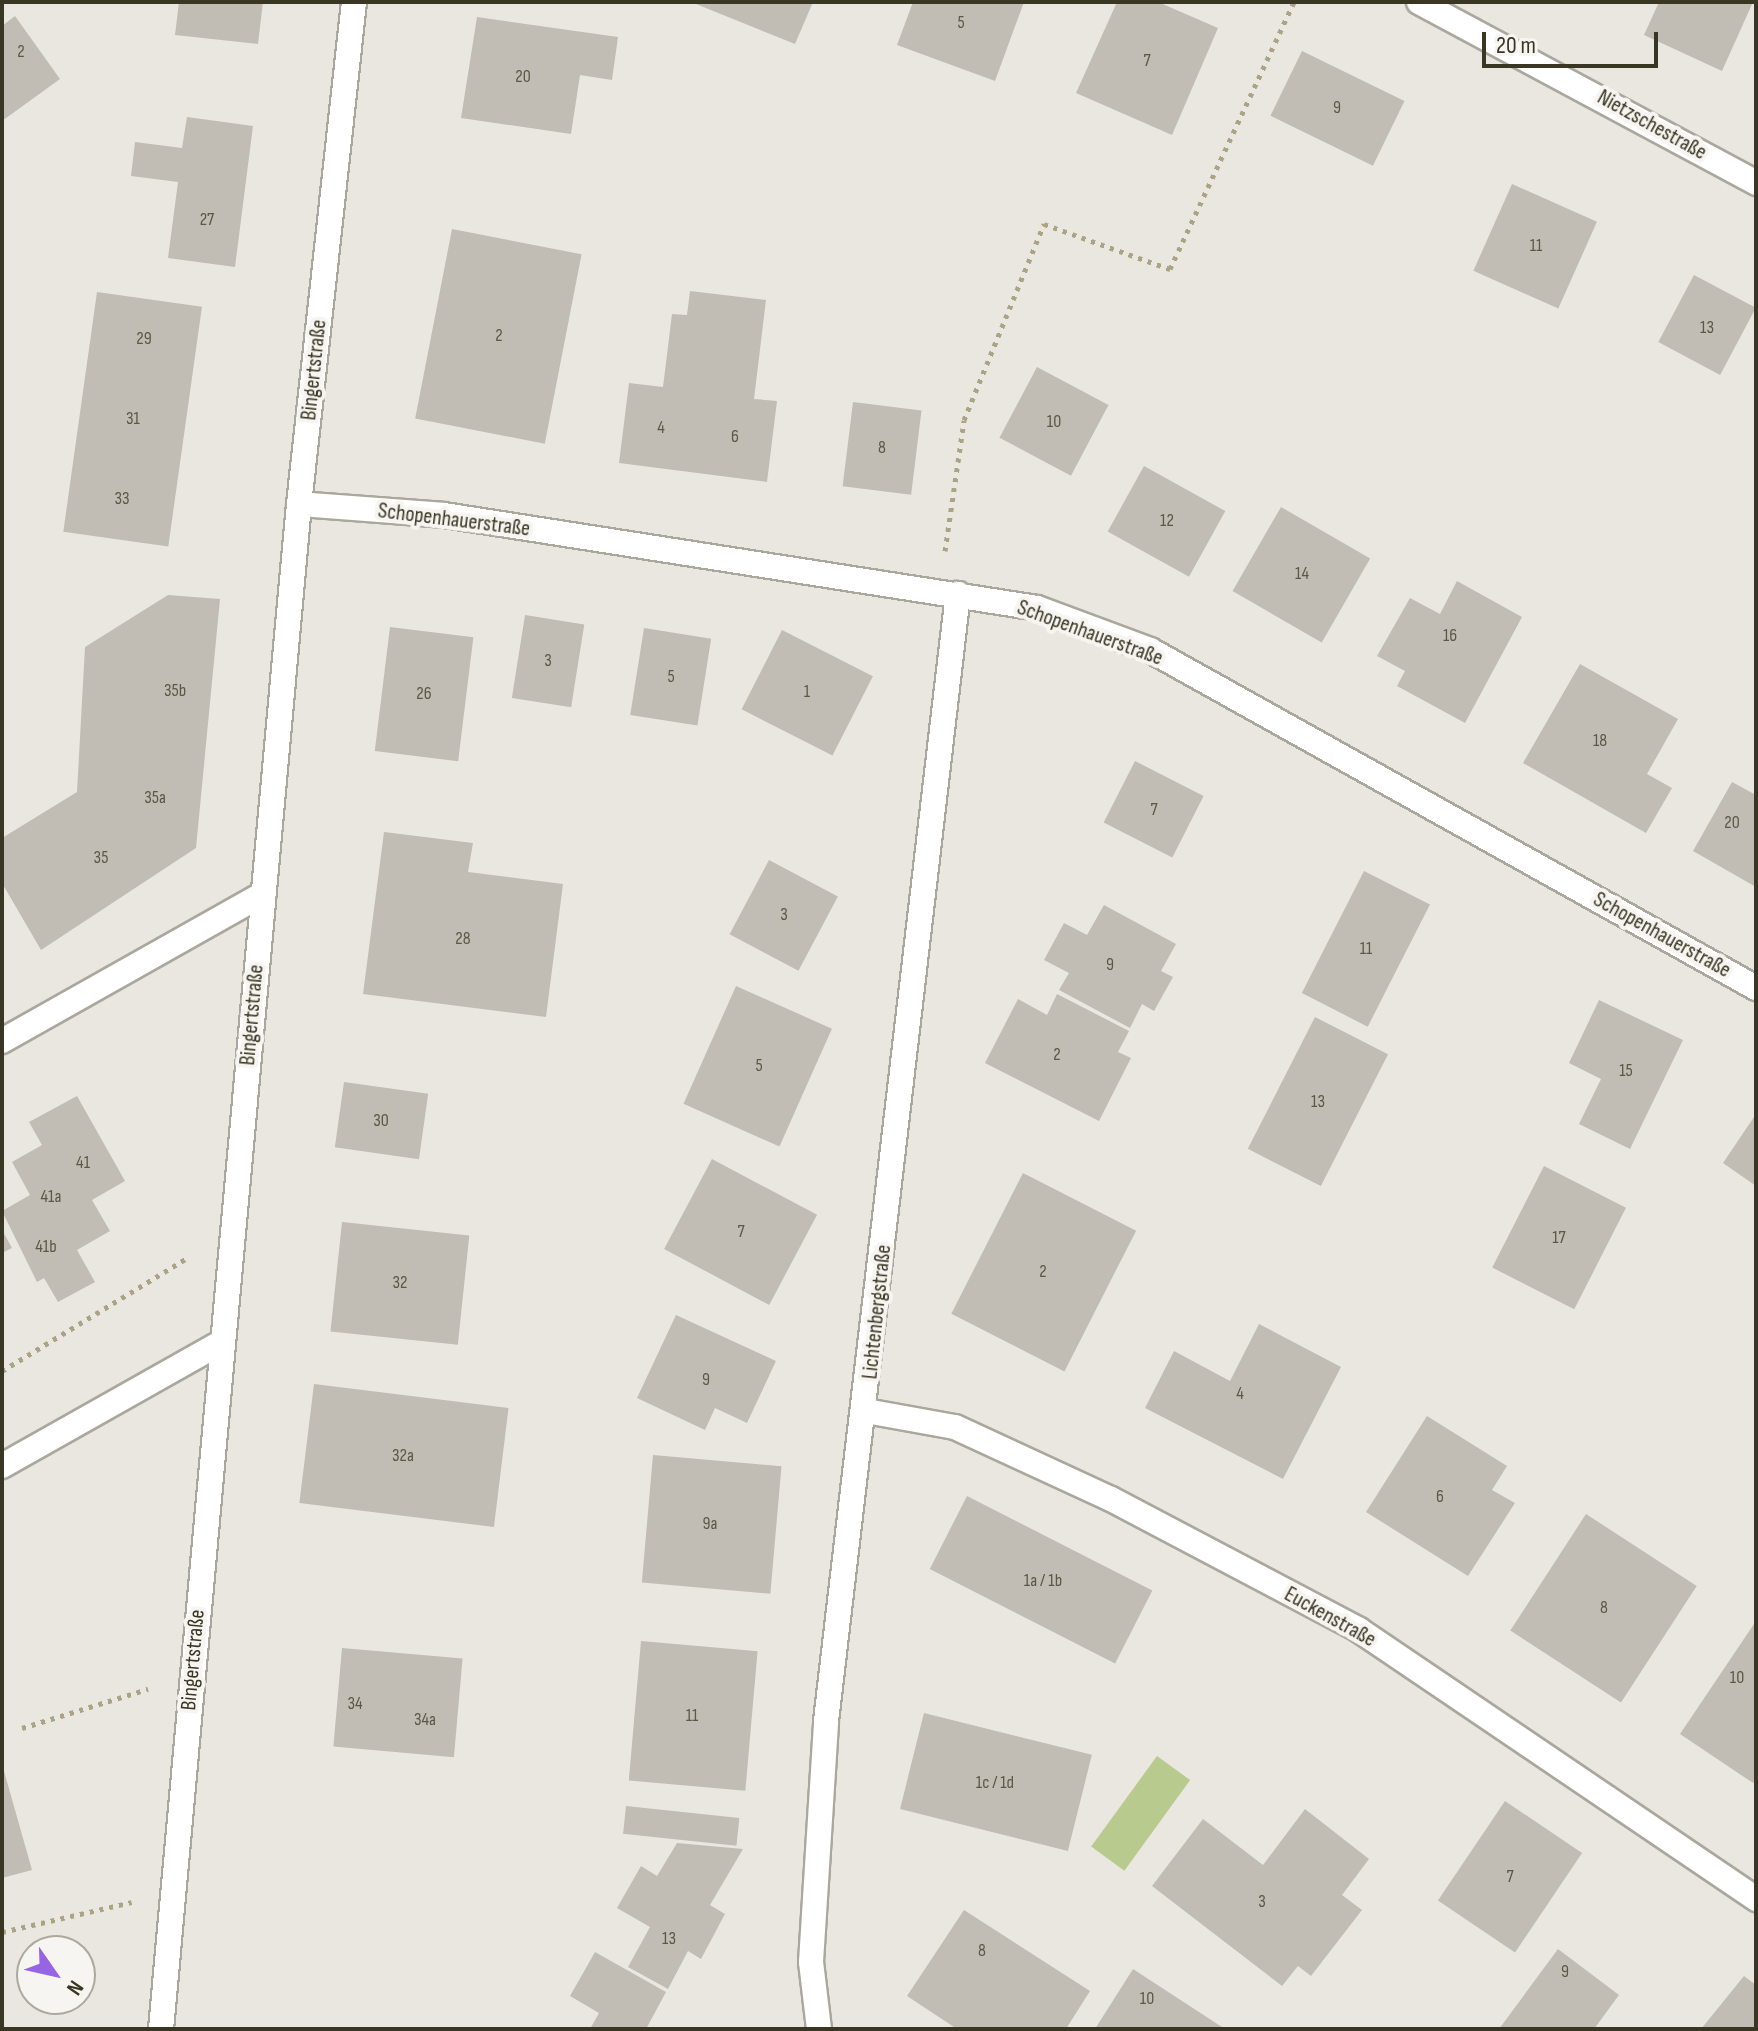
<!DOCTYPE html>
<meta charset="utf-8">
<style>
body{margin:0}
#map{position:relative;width:1758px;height:2031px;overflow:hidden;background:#eae7e1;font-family:"Sofia Sans Condensed",sans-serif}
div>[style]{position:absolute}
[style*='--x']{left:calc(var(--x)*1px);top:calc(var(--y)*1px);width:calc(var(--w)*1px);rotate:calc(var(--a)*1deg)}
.water>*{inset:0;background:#b8ca8e;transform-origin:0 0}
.building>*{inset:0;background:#c1bdb4;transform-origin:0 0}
.path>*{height:5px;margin-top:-2.5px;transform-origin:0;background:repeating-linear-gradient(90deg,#aaa485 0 4px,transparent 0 10px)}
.roads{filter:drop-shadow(2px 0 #aaa79d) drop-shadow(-2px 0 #aaa79d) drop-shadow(0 2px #aaa79d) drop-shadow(0 -2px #aaa79d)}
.lane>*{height:24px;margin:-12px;padding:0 12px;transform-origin:12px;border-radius:12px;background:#fff}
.street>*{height:24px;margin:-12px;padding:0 12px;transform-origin:12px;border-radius:12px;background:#fff}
span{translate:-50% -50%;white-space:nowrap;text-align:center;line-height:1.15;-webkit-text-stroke:8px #f7f5f1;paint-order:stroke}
.number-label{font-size:18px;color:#5b5847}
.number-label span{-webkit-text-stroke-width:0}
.street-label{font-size:22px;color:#393623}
.frame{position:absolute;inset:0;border:4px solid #393623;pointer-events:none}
.north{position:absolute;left:16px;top:1935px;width:80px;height:80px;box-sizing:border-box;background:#f7f5f1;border:2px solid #aba99f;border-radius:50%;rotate:124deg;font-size:22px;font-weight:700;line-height:32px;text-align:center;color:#393623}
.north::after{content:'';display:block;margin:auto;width:28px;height:36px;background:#9765e3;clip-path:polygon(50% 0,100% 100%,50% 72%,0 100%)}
.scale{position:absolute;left:1482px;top:32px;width:176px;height:36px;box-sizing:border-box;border:4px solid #393623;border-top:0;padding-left:10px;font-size:24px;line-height:28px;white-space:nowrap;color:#393623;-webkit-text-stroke:6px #f7f5f1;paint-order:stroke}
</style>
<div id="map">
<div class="water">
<div style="left:1157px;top:1756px;width:41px;height:112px;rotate:36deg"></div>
</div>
<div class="building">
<div style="clip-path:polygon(179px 2px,263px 2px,258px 44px,175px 35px)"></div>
<div style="clip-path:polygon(691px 2px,813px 2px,795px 44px)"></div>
<div style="clip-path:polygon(913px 2px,1024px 2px,995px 81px,897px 45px)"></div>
<div style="clip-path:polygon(1117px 2px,1158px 2px,1218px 28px,1172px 135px,1076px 93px)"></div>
<div style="clip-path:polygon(1659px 2px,1753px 2px,1722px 71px,1644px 35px)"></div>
<div style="clip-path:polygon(15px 16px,60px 79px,2px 121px,2px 26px)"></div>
<div style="clip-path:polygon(477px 17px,618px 37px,612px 80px,580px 75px,571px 134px,461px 118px)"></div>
<div style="left:1302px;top:51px;width:114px;height:72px;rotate:26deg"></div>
<div style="clip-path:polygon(187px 117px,253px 126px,235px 267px,168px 258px,178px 182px,131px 176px,135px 142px,182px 148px)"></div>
<div style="left:1512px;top:184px;width:93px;height:95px;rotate:24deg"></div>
<div style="left:452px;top:229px;width:132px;height:193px;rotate:11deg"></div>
<div style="left:1694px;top:275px;width:70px;height:76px;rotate:28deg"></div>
<div style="clip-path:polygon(690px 291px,766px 300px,754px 399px,777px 401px,767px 482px,619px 463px,629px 383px,663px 387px,672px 314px,687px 315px)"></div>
<div style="left:97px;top:292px;width:106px;height:242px;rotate:8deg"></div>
<div style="left:1037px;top:367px;width:81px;height:80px;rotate:28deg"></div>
<div style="left:853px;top:402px;width:69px;height:85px;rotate:7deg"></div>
<div style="left:1144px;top:466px;width:93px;height:75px;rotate:29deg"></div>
<div style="left:1281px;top:507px;width:103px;height:97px;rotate:30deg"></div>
<div style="clip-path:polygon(1457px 581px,1522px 617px,1465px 723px,1397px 686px,1405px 671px,1377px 656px,1410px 598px,1440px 614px)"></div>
<div style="clip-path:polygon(168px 595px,220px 599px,196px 848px,41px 950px,2px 883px,2px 838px,77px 792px,85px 647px)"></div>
<div style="left:525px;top:615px;width:60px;height:84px;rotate:9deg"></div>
<div style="left:390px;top:627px;width:84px;height:125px;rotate:7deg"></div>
<div style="left:644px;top:628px;width:68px;height:88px;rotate:9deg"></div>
<div style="left:782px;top:630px;width:102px;height:89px;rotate:27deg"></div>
<div style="clip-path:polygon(1580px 664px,1678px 719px,1647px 774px,1672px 788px,1646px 833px,1523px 763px)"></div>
<div style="left:1135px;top:761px;width:77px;height:69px;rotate:27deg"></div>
<div style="clip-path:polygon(1732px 782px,1756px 795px,1756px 887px,1693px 851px)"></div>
<div style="clip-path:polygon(384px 832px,473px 843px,468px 872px,563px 884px,546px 1017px,363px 994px)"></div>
<div style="left:769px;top:860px;width:78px;height:84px;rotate:28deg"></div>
<div style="left:1364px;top:871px;width:74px;height:137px;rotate:27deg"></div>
<div style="clip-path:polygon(1104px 905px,1176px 944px,1161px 971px,1173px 977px,1154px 1011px,1142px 1004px,1130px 1028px,1059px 990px,1069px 973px,1044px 960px,1064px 923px,1087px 935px)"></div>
<div style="left:736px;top:986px;width:105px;height:129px;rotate:24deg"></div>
<div style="clip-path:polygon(1057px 994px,1129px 1031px,1118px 1052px,1131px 1058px,1099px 1121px,985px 1063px,1018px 999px,1047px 1015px)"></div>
<div style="clip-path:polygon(1599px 1000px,1683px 1040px,1630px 1149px,1579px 1124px,1601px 1079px,1569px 1063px)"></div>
<div style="left:1315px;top:1017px;width:82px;height:148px;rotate:27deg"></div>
<div style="left:344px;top:1082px;width:85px;height:66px;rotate:8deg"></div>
<div style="clip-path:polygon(77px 1096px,125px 1181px,92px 1200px,110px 1231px,77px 1250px,95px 1282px,58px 1302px,44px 1278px,37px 1282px,2px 1211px,30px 1195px,12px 1162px,42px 1145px,29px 1122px)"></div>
<div style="clip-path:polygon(1756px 1114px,1756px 1186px,1723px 1163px)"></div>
<div style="left:712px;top:1159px;width:119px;height:102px;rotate:28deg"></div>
<div style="left:1544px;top:1166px;width:92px;height:114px;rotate:27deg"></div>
<div style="left:1023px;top:1173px;width:127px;height:158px;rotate:27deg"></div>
<div style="left:342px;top:1222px;width:128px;height:110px;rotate:6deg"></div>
<div style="clip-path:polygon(2px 1230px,12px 1248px,2px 1253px)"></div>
<div style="clip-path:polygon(676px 1315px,776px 1361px,747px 1423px,715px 1408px,705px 1430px,637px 1398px)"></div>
<div style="clip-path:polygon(1259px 1324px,1341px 1367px,1283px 1479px,1145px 1408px,1174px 1351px,1230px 1381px)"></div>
<div style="left:314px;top:1384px;width:196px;height:120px;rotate:7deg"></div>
<div style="clip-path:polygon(1427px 1416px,1507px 1466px,1492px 1490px,1515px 1503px,1468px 1576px,1366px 1512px)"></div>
<div style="left:653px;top:1455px;width:129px;height:128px;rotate:5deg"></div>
<div style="left:967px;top:1496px;width:208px;height:82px;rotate:27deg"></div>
<div style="left:1586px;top:1514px;width:132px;height:139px;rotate:33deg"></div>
<div style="clip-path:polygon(1756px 1621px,1756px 1778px,1753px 1783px,1680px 1734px)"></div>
<div style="left:641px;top:1641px;width:117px;height:140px;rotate:5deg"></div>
<div style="left:342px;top:1648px;width:121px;height:99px;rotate:5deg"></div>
<div style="left:924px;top:1713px;width:173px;height:99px;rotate:14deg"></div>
<div style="clip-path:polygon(2px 1764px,32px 1870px,2px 1878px)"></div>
<div style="left:1505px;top:1801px;width:93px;height:120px;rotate:34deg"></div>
<div style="left:626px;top:1806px;width:114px;height:28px;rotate:6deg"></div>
<div style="clip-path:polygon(1305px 1809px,1369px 1859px,1342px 1895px,1362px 1910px,1311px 1976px,1298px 1966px,1282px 1986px,1152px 1886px,1203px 1819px,1263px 1865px)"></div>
<div style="clip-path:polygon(677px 1843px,743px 1849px,710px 1905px,725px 1914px,701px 1959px,688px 1951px,668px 1989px,628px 1967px,650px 1927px,617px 1908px,641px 1866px,657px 1876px)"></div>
<div style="clip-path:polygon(964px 1910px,1090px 1991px,1066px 2029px,957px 2029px,907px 1996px)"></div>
<div style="clip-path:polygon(1558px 1949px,1619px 1995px,1594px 2029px,1499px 2029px)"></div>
<div style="clip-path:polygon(595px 1952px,666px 1992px,646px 2029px,590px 2029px,599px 2013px,570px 1996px)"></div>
<div style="clip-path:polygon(1133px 1969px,1225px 2029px,1095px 2029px)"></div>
<div style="clip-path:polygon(1744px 1976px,1756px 1985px,1756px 2029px,1701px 2029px)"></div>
</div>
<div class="path">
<div style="--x:945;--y:551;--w:132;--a:-81.7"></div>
<div style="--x:964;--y:420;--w:212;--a:-67.8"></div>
<div style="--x:1044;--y:224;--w:134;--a:19.7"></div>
<div style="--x:1170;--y:269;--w:294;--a:-65.1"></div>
<div style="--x:2;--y:1371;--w:219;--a:-31.4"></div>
<div style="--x:22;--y:1728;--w:132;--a:-17.2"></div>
<div style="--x:2;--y:1932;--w:133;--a:-13"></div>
</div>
<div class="roads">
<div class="lane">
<div style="--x:2;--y:1041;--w:300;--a:-29.4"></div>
<div style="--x:2;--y:1466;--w:253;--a:-29.4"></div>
</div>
<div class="street">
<div style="--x:1419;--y:2;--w:383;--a:28.2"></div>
<div style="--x:299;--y:504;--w:145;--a:4.3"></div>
<div style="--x:444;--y:515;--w:600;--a:8.91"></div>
<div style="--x:1037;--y:608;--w:121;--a:20.4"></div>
<div style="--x:1150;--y:650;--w:694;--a:29.15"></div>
<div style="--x:866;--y:1411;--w:90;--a:10.2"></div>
<div style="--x:955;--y:1427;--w:172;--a:24.8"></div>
<div style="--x:1111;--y:1499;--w:280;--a:27.8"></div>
<div style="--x:1359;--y:1630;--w:480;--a:34.1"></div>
<div style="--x:161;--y:2029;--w:1531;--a:-84.83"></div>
<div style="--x:299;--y:504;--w:505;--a:-83.75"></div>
<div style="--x:819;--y:2029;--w:67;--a:-96.8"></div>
<div style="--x:811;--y:1962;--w:241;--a:-86.4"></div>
<div style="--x:826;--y:1721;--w:1135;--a:-83.32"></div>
</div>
</div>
<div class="number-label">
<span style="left:961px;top:23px">5</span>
<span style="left:21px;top:52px">2</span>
<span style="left:1147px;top:61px">7</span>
<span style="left:523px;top:77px">20</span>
<span style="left:1337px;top:108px">9</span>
<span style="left:207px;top:220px">27</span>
<span style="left:1536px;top:246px">11</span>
<span style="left:1707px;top:328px">13</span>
<span style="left:499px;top:336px">2</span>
<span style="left:144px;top:339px">29</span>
<span style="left:133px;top:419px">31</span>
<span style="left:1054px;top:422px">10</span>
<span style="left:661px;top:428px">4</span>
<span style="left:735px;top:437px">6</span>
<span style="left:882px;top:448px">8</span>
<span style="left:122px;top:499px">33</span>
<span style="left:1167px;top:521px">12</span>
<span style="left:1302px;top:574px">14</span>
<span style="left:1450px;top:636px">16</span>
<span style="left:548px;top:661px">3</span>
<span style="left:671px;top:677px">5</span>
<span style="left:175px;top:691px">35b</span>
<span style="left:807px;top:692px">1</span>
<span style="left:424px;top:694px">26</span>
<span style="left:1600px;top:741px">18</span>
<span style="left:155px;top:798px">35a</span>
<span style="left:1154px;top:810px">7</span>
<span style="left:1732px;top:823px">20</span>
<span style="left:101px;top:858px">35</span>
<span style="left:784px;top:915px">3</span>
<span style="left:463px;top:939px">28</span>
<span style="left:1366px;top:949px">11</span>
<span style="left:1110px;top:965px">9</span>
<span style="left:1057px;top:1055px">2</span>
<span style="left:759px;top:1066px">5</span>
<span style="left:1626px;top:1071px">15</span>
<span style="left:1318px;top:1102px">13</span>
<span style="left:381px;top:1121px">30</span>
<span style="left:83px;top:1163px">41</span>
<span style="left:51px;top:1197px">41a</span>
<span style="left:741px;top:1232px">7</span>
<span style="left:1559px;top:1238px">17</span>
<span style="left:46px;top:1247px">41b</span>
<span style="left:1043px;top:1272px">2</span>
<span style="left:400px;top:1283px">32</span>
<span style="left:706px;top:1380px">9</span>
<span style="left:1240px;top:1394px">4</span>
<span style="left:403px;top:1456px">32a</span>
<span style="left:1440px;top:1497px">6</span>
<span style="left:710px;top:1524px">9a</span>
<span style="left:1043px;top:1581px">1a / 1b</span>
<span style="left:1604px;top:1608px">8</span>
<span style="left:1737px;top:1678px">10</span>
<span style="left:355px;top:1704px">34</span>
<span style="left:692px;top:1716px">11</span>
<span style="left:425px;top:1720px">34a</span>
<span style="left:995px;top:1783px">1c / 1d</span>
<span style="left:1510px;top:1877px">7</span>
<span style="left:1262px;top:1902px">3</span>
<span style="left:669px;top:1939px">13</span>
<span style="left:982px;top:1951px">8</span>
<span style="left:1565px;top:1972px">9</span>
<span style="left:1147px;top:1999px">10</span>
</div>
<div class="street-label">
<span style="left:1652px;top:125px;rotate:29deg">Nietzschestraße</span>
<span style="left:314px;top:370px;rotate:-84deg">Bingertstraße</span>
<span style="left:454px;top:520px;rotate:7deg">Schopenhauerstraße</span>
<span style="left:1090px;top:633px;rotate:20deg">Schopenhauerstraße</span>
<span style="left:1662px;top:935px;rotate:29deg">Schopenhauerstraße</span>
<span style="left:252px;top:1015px;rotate:-85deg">Bingertstraße</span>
<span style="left:877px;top:1312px;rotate:-84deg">Lichtenbergstraße</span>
<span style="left:1330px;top:1617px;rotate:29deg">Euckenstraße</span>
<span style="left:193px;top:1660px;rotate:-85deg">Bingertstraße</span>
</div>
<div class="frame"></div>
<div class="north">N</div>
<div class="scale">20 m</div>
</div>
